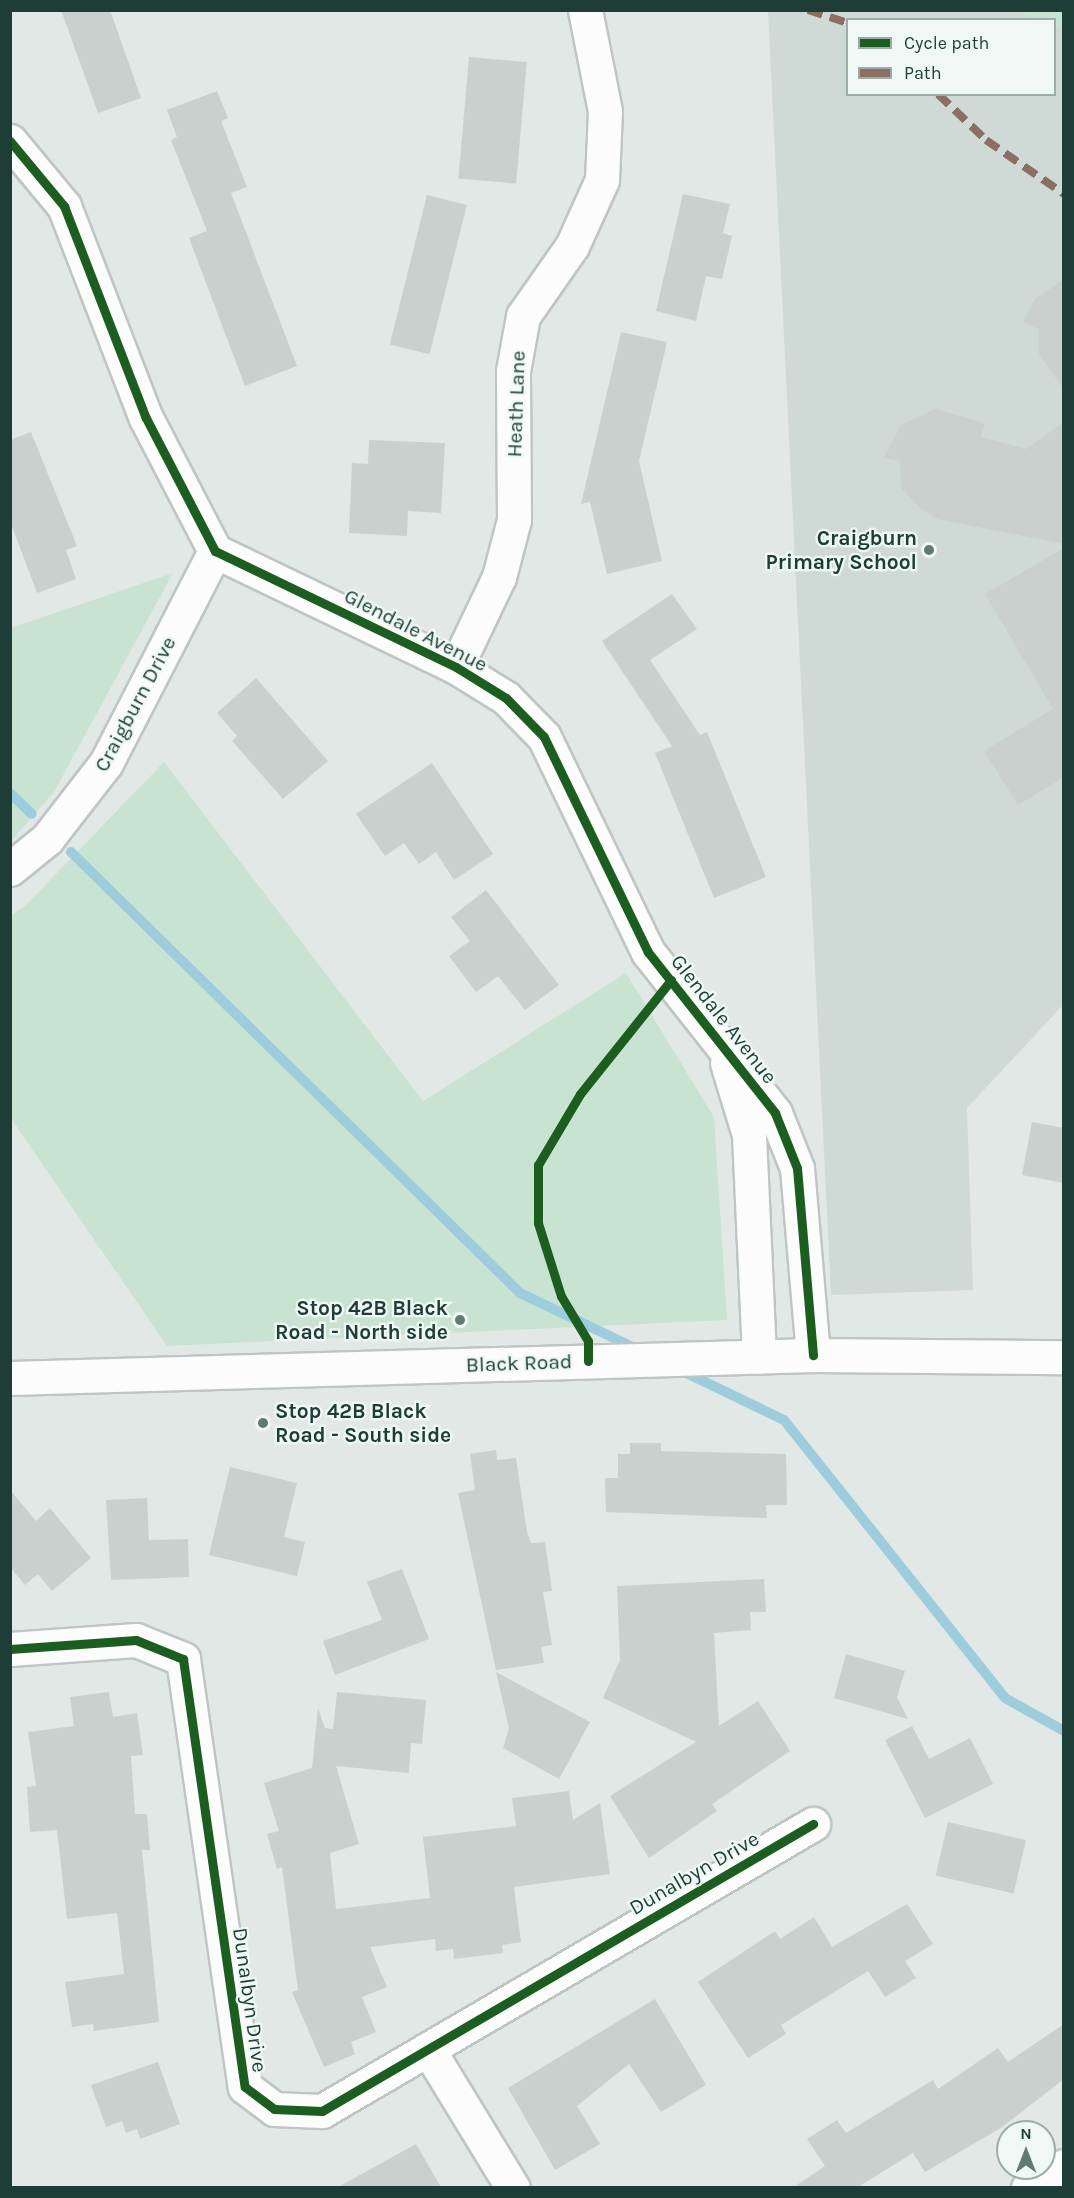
<!DOCTYPE html>
<style>
body{margin:0}
#map{position:relative;width:1074px;height:2198px;overflow:hidden;background:#e2e8e6;font-family:Karla,sans-serif}
div>[style]{position:absolute}
[style*='--x']{left:calc(var(--x)*1px);top:calc(var(--y)*1px);width:calc(var(--w)*1px);rotate:calc(var(--a)*1deg)}
.built>*{inset:0;background:#cfdad6}
.green>*{inset:0;background:#c9e3d3}
.stream>*{height:10px;margin:-5px;padding:0 5px;transform-origin:5px;border-radius:5px;background:#9dcddc}
.building>*{inset:0;background:#c9d0cd;transform-origin:0 0}
.roads{filter:drop-shadow(2px 0 #bfc5c3) drop-shadow(-2px 0 #bfc5c3) drop-shadow(0 2px #bfc5c3) drop-shadow(0 -2px #bfc5c3)}
.minor>*{height:33px;margin:-16.5px;padding:0 16.5px;transform-origin:16.5px;border-radius:16.5px;background:#fbfcfb}
.secondary>*{height:33px;margin:-16.5px;padding:0 16.5px;transform-origin:16.5px;border-radius:16.5px;background:#fbfcfb}
.quiet>*{height:8px;margin-top:-4px;transform-origin:0;background:repeating-linear-gradient(90deg,#8d6e63 0 15px,transparent 0 23px)}
.cycleway>*{height:9px;margin:-4.5px;padding:0 4.5px;transform-origin:4.5px;border-radius:4.5px;background:#1b5e20}
.dots>*{width:16px;height:16px;translate:-50% -50%;box-sizing:border-box;border:3px solid #eff8f4;border-radius:50%}
span{translate:-50% -50%;white-space:nowrap;text-align:center;line-height:1.15;-webkit-text-stroke:4.5px #eff8f4;paint-order:stroke}
.street-label{font-size:21px;color:#1e3d37}
.poi-label{font-size:21px;color:#1e3d37;font-weight:700}
.right{translate:-100% -50%;text-align:right}
.left{translate:0 -50%;text-align:left}
.frame{position:absolute;inset:0;border:12px solid #1e3d37;pointer-events:none}
.legend{position:absolute;left:846px;top:18px;width:210px;height:78px;box-sizing:border-box;background:#eff8f4;border:2px solid #9bada8;margin:0;padding:8px 10px;list-style:none;font-size:18px;color:#1e3d37}
.legend li{display:flex;align-items:center;gap:12px;height:30px}
.legend b{width:30px;border:2px solid #9bada8}
.north{position:absolute;left:996px;top:2120px;width:60px;height:60px;box-sizing:border-box;background:#eff8f4;border:2px solid #9bada8;border-radius:50%;rotate:0deg;font-size:16px;font-weight:700;line-height:24px;text-align:center;color:#1e3d37}
.north::after{content:'';display:block;margin:auto;width:21px;height:27px;background:#637974;clip-path:polygon(50% 0,100% 100%,50% 72%,0 100%)}
</style>
<div id="map">
<div class="built">
<div style="clip-path:polygon(evenodd,768px 11px,1063px 11px,1063px 1005px,967px 1108px,973px 1290px,831px 1295px,768px 11px,848px 20px,1054px 20px,1054px 94px,848px 94px,848px 20px)"></div>
</div>
<div class="green">
<div style="clip-path:polygon(1019px 11px,1063px 11px,1063px 29px,1055px 27px,1054px 20px,1035px 19px)"></div>
<div style="clip-path:polygon(173px 573px,54px 792px,11px 841px,11px 628px)"></div>
<div style="clip-path:polygon(164px 762px,423px 1101px,626px 973px,714px 1117px,727px 1320px,167px 1346px,10px 1117px,11px 915px,24px 907px)"></div>
</div>
<div class="stream">
<div style="--x:10;--y:793;--w:30;--a:44"></div>
<div style="--x:71;--y:852;--w:629;--a:44.48"></div>
<div style="--x:520;--y:1293;--w:130;--a:25.6"></div>
<div style="--x:678;--y:1369;--w:118;--a:25.7"></div>
<div style="--x:784;--y:1420;--w:355;--a:51.5"></div>
<div style="--x:1005;--y:1698;--w:68;--a:29.2"></div>
</div>
<div class="building">
<div style="clip-path:polygon(61px 10px,110px 10px,141px 98px,98px 113px)"></div>
<div style="left:469px;top:57px;width:58px;height:122px;rotate:5deg"></div>
<div style="clip-path:polygon(217px 91px,228px 118px,221px 121px,247px 187px,231px 193px,297px 366px,245px 386px,189px 238px,207px 231px,171px 140px,177px 137px,167px 110px)"></div>
<div style="clip-path:polygon(683px 194px,730px 204px,723px 233px,732px 236px,722px 279px,706px 276px,696px 321px,656px 311px)"></div>
<div style="left:427px;top:195px;width:41px;height:154px;rotate:14deg"></div>
<div style="clip-path:polygon(1064px 279px,1064px 390px,1039px 354px,1038px 329px,1023px 322px,1035px 299px)"></div>
<div style="clip-path:polygon(621px 332px,667px 342px,639px 461px,662px 561px,607px 574px,590px 502px,581px 504px)"></div>
<div style="clip-path:polygon(935px 409px,985px 423px,981px 437px,1026px 449px,1064px 422px,1064px 544px,937px 519px,920px 508px,901px 488px,900px 461px,884px 458px,901px 425px)"></div>
<div style="clip-path:polygon(31px 432px,77px 546px,66px 550px,76px 579px,37px 593px,10px 521px,10px 440px)"></div>
<div style="clip-path:polygon(369px 440px,445px 443px,441px 513px,408px 511px,407px 536px,349px 533px,352px 463px,368px 464px)"></div>
<div style="clip-path:polygon(1064px 548px,1064px 777px,1018px 805px,984px 751px,1053px 709px,985px 594px)"></div>
<div style="clip-path:polygon(672px 594px,697px 629px,650px 660px,700px 735px,707px 732px,766px 877px,714px 898px,655px 753px,672px 746px,602px 641px)"></div>
<div style="clip-path:polygon(256px 678px,328px 761px,283px 799px,232px 741px,237px 736px,217px 713px)"></div>
<div style="clip-path:polygon(432px 763px,493px 854px,454px 880px,436px 852px,419px 864px,404px 843px,385px 856px,356px 814px)"></div>
<div style="clip-path:polygon(486px 890px,559px 985px,525px 1010px,498px 976px,476px 992px,449px 956px,470px 941px,451px 917px)"></div>
<div style="clip-path:polygon(1032px 1122px,1064px 1128px,1064px 1183px,1022px 1175px)"></div>
<div style="clip-path:polygon(630px 1443px,661px 1443px,661px 1451px,786px 1454px,787px 1505px,766px 1505px,767px 1518px,606px 1512px,605px 1478px,618px 1478px,618px 1454px,630px 1454px)"></div>
<div style="clip-path:polygon(496px 1450px,497px 1460px,516px 1458px,527px 1532px,531px 1543px,545px 1542px,552px 1591px,543px 1592px,552px 1645px,541px 1647px,544px 1663px,496px 1670px,458px 1493px,475px 1490px,470px 1454px)"></div>
<div style="clip-path:polygon(230px 1467px,297px 1483px,284px 1537px,305px 1542px,297px 1576px,209px 1555px)"></div>
<div style="clip-path:polygon(10px 1490px,36px 1521px,50px 1508px,91px 1558px,52px 1591px,38px 1574px,25px 1585px,10px 1567px)"></div>
<div style="clip-path:polygon(147px 1498px,149px 1540px,188px 1539px,189px 1577px,111px 1580px,106px 1500px)"></div>
<div style="clip-path:polygon(402px 1569px,429px 1639px,335px 1675px,323px 1641px,382px 1620px,367px 1582px)"></div>
<div style="clip-path:polygon(764px 1579px,766px 1612px,750px 1612px,751px 1630px,714px 1633px,719px 1726px,758px 1701px,790px 1751px,712px 1804px,717px 1811px,649px 1858px,610px 1796px,696px 1742px,603px 1698px,620px 1660px,617px 1586px)"></div>
<div style="clip-path:polygon(846px 1654px,905px 1671px,897px 1697px,908px 1719px,834px 1698px)"></div>
<div style="clip-path:polygon(496px 1672px,590px 1722px,559px 1779px,503px 1748px,509px 1728px)"></div>
<div style="clip-path:polygon(109px 1692px,113px 1717px,137px 1713px,143px 1755px,131px 1756px,135px 1814px,147px 1814px,150px 1850px,142px 1850px,159px 2022px,94px 2031px,93px 2024px,72px 2027px,65px 1982px,124px 1974px,117px 1913px,67px 1919px,57px 1830px,30px 1832px,27px 1787px,36px 1786px,28px 1732px,74px 1726px,70px 1697px)"></div>
<div style="clip-path:polygon(337px 1692px,426px 1700px,422px 1744px,411px 1743px,409px 1773px,336px 1766px,359px 1844px,330px 1853px,336px 1909px,430px 1898px,423px 1837px,516px 1826px,512px 1798px,569px 1791px,573px 1820px,600px 1803px,610px 1874px,514px 1887px,521px 1942px,502px 1945px,503px 1953px,454px 1959px,453px 1949px,436px 1951px,435px 1939px,370px 1947px,387px 1987px,362px 1997px,376px 2032px,351px 2042px,355px 2054px,324px 2067px,292px 1992px,298px 1990px,282px 1867px,277px 1869px,267px 1834px,279px 1831px,264px 1783px,312px 1768px,318px 1708px,325px 1728px,333px 1729px)"></div>
<div style="clip-path:polygon(912px 1726px,929px 1759px,970px 1738px,993px 1784px,925px 1818px,885px 1740px)"></div>
<div style="left:948px;top:1822px;width:80px;height:55px;rotate:13deg"></div>
<div style="clip-path:polygon(907px 1904px,933px 1944px,905px 1961px,916px 1978px,885px 1997px,868px 1971px,781px 2025px,786px 2034px,748px 2058px,698px 1982px,775px 1931px,780px 1939px,814px 1917px,832px 1947px)"></div>
<div style="clip-path:polygon(655px 1999px,706px 2085px,661px 2112px,629px 2064px,577px 2106px,600px 2144px,555px 2170px,508px 2088px)"></div>
<div style="clip-path:polygon(1064px 2024px,1064px 2079px,1001px 2128px,925px 2172px,913px 2153px,858px 2187px,794px 2187px,825px 2166px,807px 2139px,837px 2120px,846px 2133px,933px 2080px,938px 2089px,998px 2048px,1008px 2062px)"></div>
<div style="clip-path:polygon(158px 2062px,180px 2124px,140px 2139px,137px 2129px,126px 2133px,122px 2121px,106px 2127px,91px 2085px)"></div>
<div style="clip-path:polygon(416px 2144px,441px 2187px,338px 2187px)"></div>
</div>
<div class="roads">
<div class="minor">
<div style="--x:10;--y:141;--w:85;--a:50.3"></div>
<div style="--x:64;--y:206;--w:227;--a:68.9"></div>
<div style="--x:146;--y:418;--w:150;--a:62.6"></div>
<div style="--x:215;--y:551;--w:267;--a:25.7"></div>
<div style="--x:456;--y:667;--w:59;--a:31.8"></div>
<div style="--x:506;--y:698;--w:54;--a:45.7"></div>
<div style="--x:544;--y:737;--w:239;--a:64.2"></div>
<div style="--x:648;--y:952;--w:205;--a:51.7"></div>
<div style="--x:775;--y:1113;--w:59;--a:68.2"></div>
<div style="--x:797;--y:1168;--w:188;--a:85.1"></div>
<div style="--x:456;--y:667;--w:100;--a:-64.5"></div>
<div style="--x:499;--y:577;--w:59;--a:-75.3"></div>
<div style="--x:514;--y:520;--w:149;--a:-90.4"></div>
<div style="--x:513;--y:371;--w:56;--a:-79.7"></div>
<div style="--x:523;--y:316;--w:85;--a:-55"></div>
<div style="--x:572;--y:246;--w:72;--a:-65.6"></div>
<div style="--x:602;--y:180;--w:69;--a:-87.5"></div>
<div style="--x:605;--y:111;--w:103;--a:-101.2"></div>
<div style="--x:10;--y:869;--w:48;--a:-39"></div>
<div style="--x:47;--y:839;--w:96;--a:-52.2"></div>
<div style="--x:106;--y:763;--w:238;--a:-62.8"></div>
<div style="--x:727;--y:1063;--w:75;--a:73"></div>
<div style="--x:749;--y:1135;--w:222;--a:87.4"></div>
<div style="--x:10;--y:1649;--w:126;--a:-4.1"></div>
<div style="--x:136;--y:1640;--w:51;--a:22"></div>
<div style="--x:183;--y:1659;--w:432;--a:81.8"></div>
<div style="--x:245;--y:2087;--w:36;--a:37"></div>
<div style="--x:274;--y:2109;--w:48;--a:2.4"></div>
<div style="--x:322;--y:2111;--w:569;--a:-30.31"></div>
<div style="--x:428;--y:2049;--w:163;--a:58.6"></div>
<div style="--x:1028;--y:2188;--w:42;--a:-31.4"></div>
</div>
<div class="secondary">
<div style="--x:10;--y:1378;--w:803;--a:-1.64"></div>
<div style="--x:813;--y:1355;--w:251;--a:0.5"></div>
</div>
</div>
<div class="quiet">
<div style="--x:808;--y:10;--w:42;--a:18"></div>
<div style="--x:938;--y:94;--w:66;--a:43.8"></div>
<div style="--x:986;--y:140;--w:95;--a:34.7"></div>
</div>
<div class="cycleway">
<div style="--x:10;--y:141;--w:85;--a:50.3"></div>
<div style="--x:64;--y:206;--w:227;--a:68.9"></div>
<div style="--x:146;--y:418;--w:150;--a:62.6"></div>
<div style="--x:215;--y:551;--w:267;--a:25.7"></div>
<div style="--x:456;--y:667;--w:59;--a:31.8"></div>
<div style="--x:506;--y:698;--w:54;--a:45.7"></div>
<div style="--x:544;--y:737;--w:239;--a:64.2"></div>
<div style="--x:648;--y:952;--w:205;--a:51.7"></div>
<div style="--x:775;--y:1113;--w:59;--a:68.2"></div>
<div style="--x:797;--y:1168;--w:188;--a:85.1"></div>
<div style="--x:588;--y:1361;--w:20;--a:-90"></div>
<div style="--x:588;--y:1341;--w:52;--a:-121"></div>
<div style="--x:561;--y:1296;--w:77;--a:-107.5"></div>
<div style="--x:538;--y:1223;--w:58;--a:-90"></div>
<div style="--x:538;--y:1165;--w:82;--a:-59.4"></div>
<div style="--x:580;--y:1094;--w:146;--a:-51.4"></div>
<div style="--x:10;--y:1649;--w:126;--a:-4.1"></div>
<div style="--x:136;--y:1640;--w:51;--a:22"></div>
<div style="--x:183;--y:1659;--w:432;--a:81.8"></div>
<div style="--x:245;--y:2087;--w:36;--a:37"></div>
<div style="--x:274;--y:2109;--w:48;--a:2.4"></div>
<div style="--x:322;--y:2111;--w:569;--a:-30.31"></div>
</div>
<div class="dots">
<div style="left:929px;top:550px;background:#637974"></div>
<div style="left:460px;top:1320px;background:#637974"></div>
<div style="left:263px;top:1423px;background:#637974"></div>
</div>
<div class="street-label">
<span style="left:516px;top:404px;rotate:-88deg">Heath Lane</span>
<span style="left:416px;top:630px;rotate:27deg">Glendale Avenue</span>
<span style="left:135px;top:704px;rotate:-62deg">Craigburn Drive</span>
<span style="left:724px;top:1019px;rotate:52deg">Glendale Avenue</span>
<span style="left:519px;top:1363px;rotate:-2deg">Black Road</span>
<span style="left:694px;top:1873px;rotate:-30deg">Dunalbyn Drive</span>
<span style="left:250px;top:2000px;rotate:82deg">Dunalbyn Drive</span>
</div>
<div class="poi-label">
<span class="right" style="left:917px;top:550px">Craigburn<br>Primary School</span>
<span class="right" style="left:448px;top:1320px">Stop 42B Black<br>Road - North side</span>
<span class="left" style="left:275px;top:1423px">Stop 42B Black<br>Road - South side</span>
</div>
<div class="frame"></div>
<ul class="legend">
<li><b style="height:8px;background:#1b5e20"></b>Cycle path</li>
<li><b style="height:8px;background:#8d6e63"></b>Path</li>
</ul>
<div class="north">N</div>
</div>
